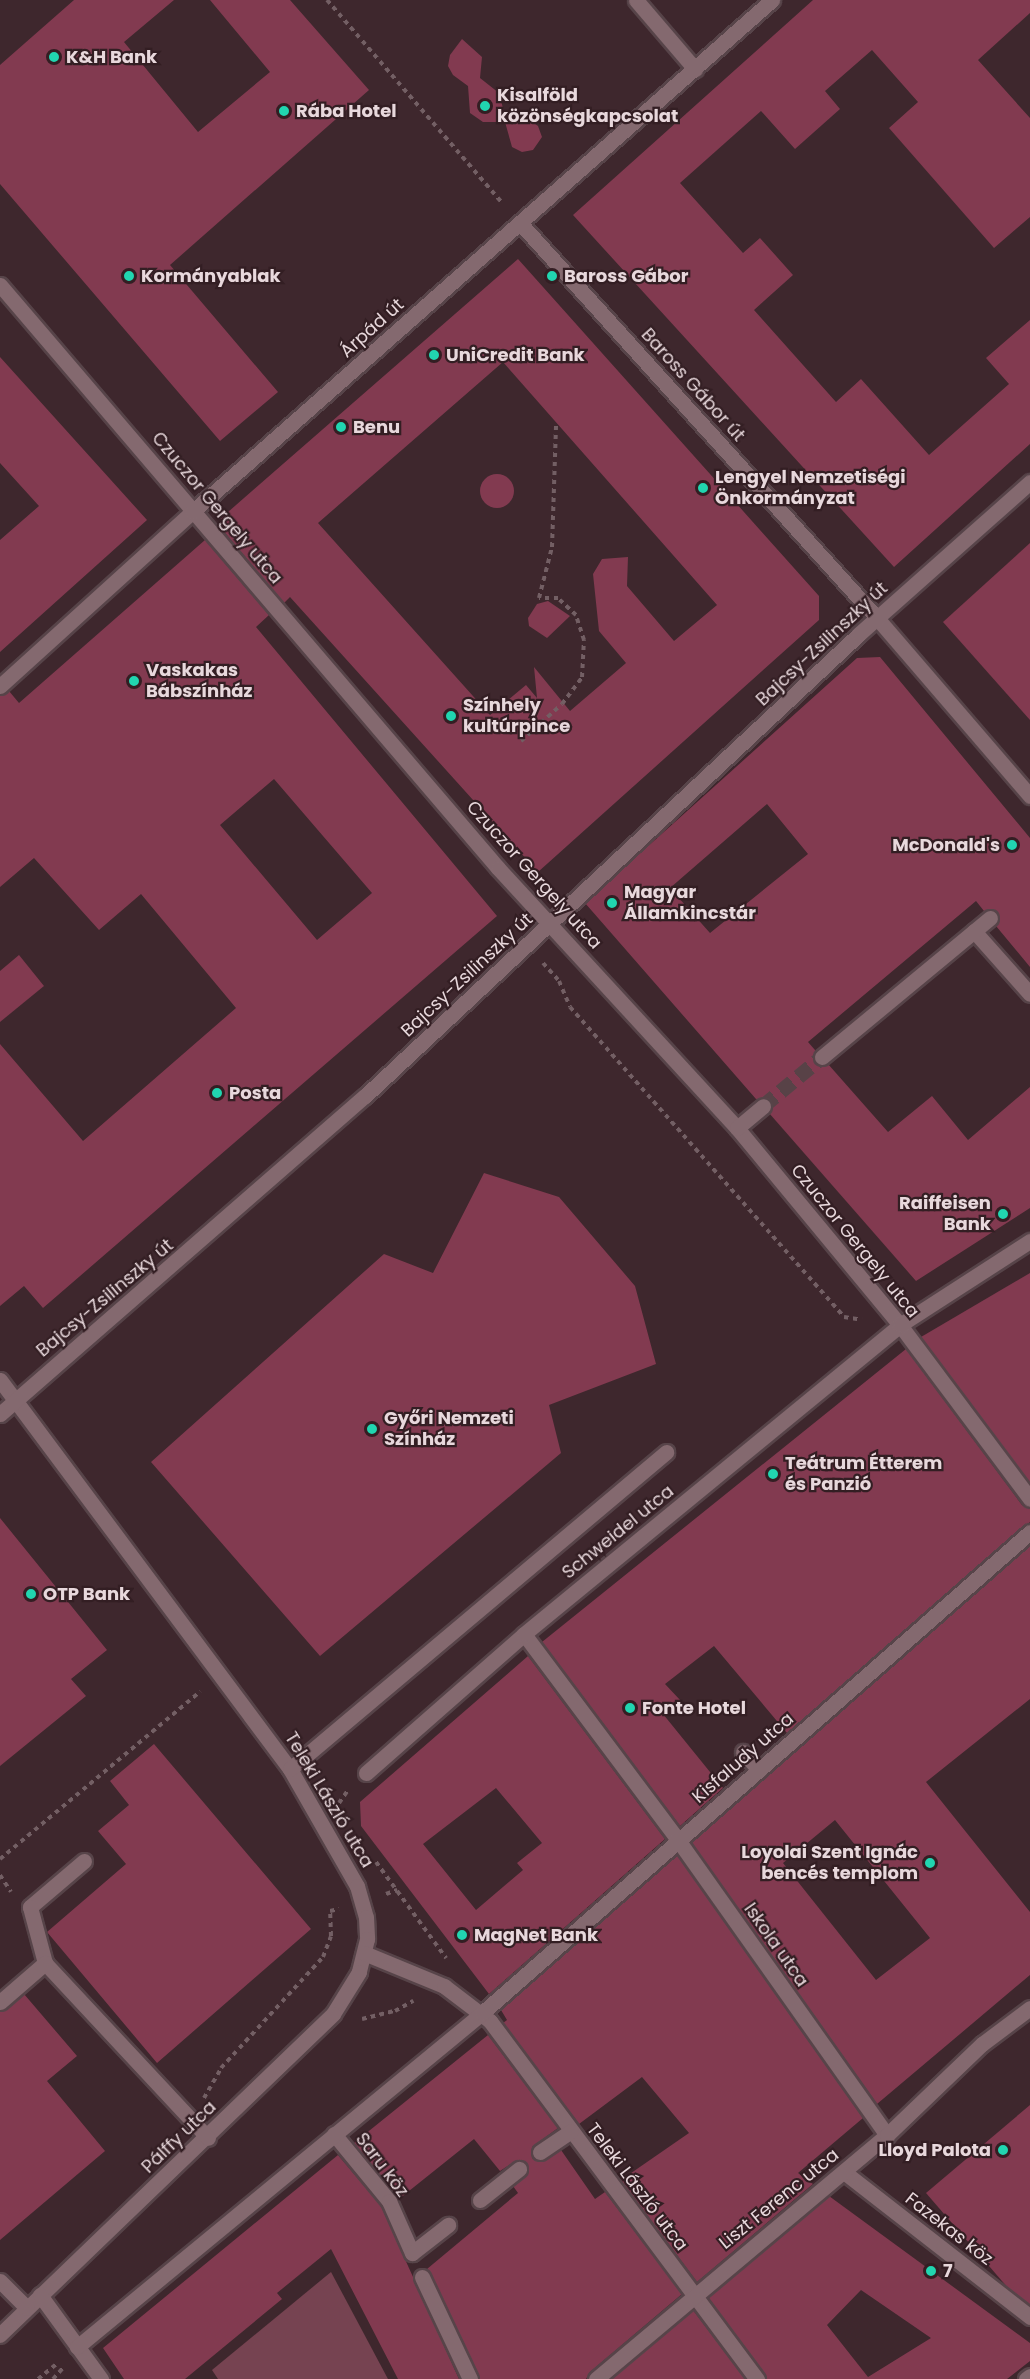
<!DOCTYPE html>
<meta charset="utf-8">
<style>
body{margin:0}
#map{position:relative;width:1030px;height:2379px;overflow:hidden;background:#3e272d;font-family:Poppins,sans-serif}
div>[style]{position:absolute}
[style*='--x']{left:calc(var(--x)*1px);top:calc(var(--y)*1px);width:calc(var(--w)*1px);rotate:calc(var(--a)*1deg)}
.green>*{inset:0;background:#764351}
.building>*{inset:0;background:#823a50}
.round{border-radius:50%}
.minor-tunnel>*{height:15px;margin-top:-7.5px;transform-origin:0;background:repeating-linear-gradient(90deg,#584247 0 15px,transparent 0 23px)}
.path>*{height:4px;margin-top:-2px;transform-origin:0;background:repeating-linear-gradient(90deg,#735f64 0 4.5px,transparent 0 9px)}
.roads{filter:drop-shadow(2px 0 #574449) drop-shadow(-2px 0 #574449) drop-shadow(0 2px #574449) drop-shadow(0 -2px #574449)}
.minor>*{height:15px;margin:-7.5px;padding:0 7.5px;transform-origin:7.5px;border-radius:7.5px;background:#84696f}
.dots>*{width:16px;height:16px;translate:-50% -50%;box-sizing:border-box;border:3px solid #331e23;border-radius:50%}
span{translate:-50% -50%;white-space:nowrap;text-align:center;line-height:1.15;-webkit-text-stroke:4.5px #331e23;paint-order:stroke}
.poi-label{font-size:18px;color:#e8d8dc;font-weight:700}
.left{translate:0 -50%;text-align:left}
.right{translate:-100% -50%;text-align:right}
.street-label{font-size:18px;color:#e8d8dc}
</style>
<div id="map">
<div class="green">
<div style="clip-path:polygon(331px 2272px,388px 2379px,218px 2379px,212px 2370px)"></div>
</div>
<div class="building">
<div style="clip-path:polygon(74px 0,174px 0,124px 42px,198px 132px,270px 72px,210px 0,290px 0,369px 90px,170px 265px,278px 392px,220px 441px,0 184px,0 65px)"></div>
<div style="clip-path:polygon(813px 0,1030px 0,1030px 13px,978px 60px,1030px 118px,1030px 217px,994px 248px,889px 128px,918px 102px,872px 50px,825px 91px,840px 109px,795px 149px,761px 111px,680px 183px,743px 253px,760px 238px,793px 275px,754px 310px,836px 402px,861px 379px,929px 455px,1009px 384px,986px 358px,1030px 320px,1030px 444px,894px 567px,573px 215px)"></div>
<div style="clip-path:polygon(462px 39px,482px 57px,480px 78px,499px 93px,505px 116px,530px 120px,538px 126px,542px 137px,533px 150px,522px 152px,512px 147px,505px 122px,483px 122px,470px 113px,468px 86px,453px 75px,448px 66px,450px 55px)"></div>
<div style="clip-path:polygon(evenodd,518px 259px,819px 596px,819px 620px,538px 872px,290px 597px,284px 603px,220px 527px,229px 519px,220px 519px,518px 259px,503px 362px,717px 605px,674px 641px,627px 586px,628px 557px,602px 559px,593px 574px,599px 631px,626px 663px,570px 711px,534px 667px,537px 698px,526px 685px,490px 715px,318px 523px,503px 362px)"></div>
<div style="clip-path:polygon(0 357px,147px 520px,0 652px,0 540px,39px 506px,0 463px)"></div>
<div class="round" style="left:480px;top:474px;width:34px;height:34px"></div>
<div style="clip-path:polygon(evenodd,205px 540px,269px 615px,256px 627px,497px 916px,43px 1308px,24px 1286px,0 1306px,0 1044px,83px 1141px,236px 1008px,141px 894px,99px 930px,34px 858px,0 887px,0 696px,9px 691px,19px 703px,205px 540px,274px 779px,372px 893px,317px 940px,220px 825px,274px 779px)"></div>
<div style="clip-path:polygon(1030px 543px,1030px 720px,943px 622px)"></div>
<div style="clip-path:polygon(548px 601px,570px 616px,547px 638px,529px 626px,528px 618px,537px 604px)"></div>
<div style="clip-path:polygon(evenodd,880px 657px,1030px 838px,1030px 967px,996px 926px,998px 912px,984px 911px,976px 901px,808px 1042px,815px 1050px,815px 1064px,828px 1064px,888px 1132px,932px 1096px,968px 1140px,1030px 1087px,1030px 1208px,916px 1281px,769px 1113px,770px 1099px,756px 1099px,585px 903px,857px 658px,880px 657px,767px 804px,808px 854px,710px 933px,670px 888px,767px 804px)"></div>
<div style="clip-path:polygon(19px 955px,44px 986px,0 1022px,0 971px)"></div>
<div style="clip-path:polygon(484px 1173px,559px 1197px,635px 1286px,656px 1364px,549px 1405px,561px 1453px,320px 1656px,151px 1462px,384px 1254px,433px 1273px)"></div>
<div style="clip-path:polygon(1030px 1273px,1030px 1483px,921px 1337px)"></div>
<div style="clip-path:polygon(906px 1349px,1022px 1505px,1030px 1509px,1030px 1522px,787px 1733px,714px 1646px,665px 1684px,681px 1701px,663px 1714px,723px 1788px,680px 1826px,542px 1642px)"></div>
<div style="clip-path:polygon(0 1518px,107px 1650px,71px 1679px,86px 1696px,0 1766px)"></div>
<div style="clip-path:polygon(evenodd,1030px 1545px,1030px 1699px,926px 1782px,1030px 1912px,1030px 1975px,877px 2104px,691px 1842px,1030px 1545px,835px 1820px,930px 1938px,876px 1980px,783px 1863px,835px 1820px)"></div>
<div style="clip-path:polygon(evenodd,528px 1656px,665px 1839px,489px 1994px,361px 1826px,360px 1802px,528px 1656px,496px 1788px,542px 1843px,517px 1863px,523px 1870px,476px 1910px,423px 1844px,496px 1788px)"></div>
<div style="clip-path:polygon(154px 1744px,311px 1929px,157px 2063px,47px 1932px,126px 1864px,98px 1831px,129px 1805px,110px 1781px)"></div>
<div style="clip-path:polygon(677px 1855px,863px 2118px,798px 2173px,813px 2184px,697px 2282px,621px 2180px,689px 2133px,642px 2077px,579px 2124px,503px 2023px,507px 2020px,501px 2010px)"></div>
<div style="clip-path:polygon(24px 1994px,77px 2056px,47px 2081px,105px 2151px,0 2240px,0 2012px)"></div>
<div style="clip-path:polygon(488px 2035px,558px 2128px,532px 2147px,532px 2158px,541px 2162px,561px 2150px,595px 2199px,605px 2192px,682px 2294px,590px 2372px,586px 2379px,480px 2379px,427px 2269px,518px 2193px,513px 2186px,528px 2173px,526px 2163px,517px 2160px,500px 2171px,474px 2139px,399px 2199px,354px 2143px)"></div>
<div style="clip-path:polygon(1030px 2105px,1030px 2305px,1008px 2288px,926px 2193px)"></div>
<div style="clip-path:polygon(338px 2155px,381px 2206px,459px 2379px,398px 2379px,331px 2249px,277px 2293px,282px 2299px,185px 2379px,124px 2379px,103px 2348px)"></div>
<div style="clip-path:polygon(evenodd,829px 2196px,1030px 2343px,1030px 2361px,1007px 2379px,767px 2379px,708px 2297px,829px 2196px,861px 2290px,931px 2338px,868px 2377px,827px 2325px,861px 2290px)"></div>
<div style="clip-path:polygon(693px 2310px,745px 2379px,611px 2379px)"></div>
</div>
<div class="minor-tunnel">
<div style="--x:763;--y:1106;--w:77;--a:-39.7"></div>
</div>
<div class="path">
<div style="--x:327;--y:0;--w:269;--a:49.2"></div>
<div style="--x:521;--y:741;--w:55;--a:-42.1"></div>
<div style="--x:562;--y:704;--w:34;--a:-53"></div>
<div style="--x:582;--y:677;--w:37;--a:-87"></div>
<div style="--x:584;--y:640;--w:26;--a:-108"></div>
<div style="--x:576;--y:615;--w:25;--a:-137"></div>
<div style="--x:558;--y:598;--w:19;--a:180"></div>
<div style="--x:539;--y:598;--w:53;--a:-75.7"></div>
<div style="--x:552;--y:547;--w:122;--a:-88.1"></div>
<div style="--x:543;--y:963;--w:24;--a:48"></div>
<div style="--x:559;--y:981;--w:28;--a:67"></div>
<div style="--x:570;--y:1007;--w:414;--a:48.5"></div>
<div style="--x:844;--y:1317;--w:18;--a:9"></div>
<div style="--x:339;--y:1803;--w:16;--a:-55"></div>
<div style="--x:0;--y:1859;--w:261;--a:-39.9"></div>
<div style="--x:376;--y:1862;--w:119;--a:53.9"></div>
<div style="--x:0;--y:1875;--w:20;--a:57"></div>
<div style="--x:386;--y:1894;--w:12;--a:-20"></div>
<div style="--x:362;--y:2019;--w:34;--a:-14"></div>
<div style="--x:395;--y:2011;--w:21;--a:-29"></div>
<div style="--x:204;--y:2098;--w:34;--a:-60"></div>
<div style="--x:221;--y:2068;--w:151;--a:-47.4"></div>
<div style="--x:323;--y:1957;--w:22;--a:-69"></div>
<div style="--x:331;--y:1936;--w:25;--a:-92"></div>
<div style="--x:330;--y:1911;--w:9;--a:-13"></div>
<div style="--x:38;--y:2379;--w:26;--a:-39"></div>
<div style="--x:53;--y:2379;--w:15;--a:-48"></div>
</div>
<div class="roads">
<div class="minor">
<div style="--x:636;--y:0;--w:91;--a:49.5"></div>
<div style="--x:520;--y:223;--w:532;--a:47.89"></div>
<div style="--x:877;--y:618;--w:235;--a:49.3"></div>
<div style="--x:0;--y:285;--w:767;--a:49.5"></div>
<div style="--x:498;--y:868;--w:353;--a:47.4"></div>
<div style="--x:737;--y:1128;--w:256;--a:50.4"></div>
<div style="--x:900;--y:1325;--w:217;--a:53.2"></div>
<div style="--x:0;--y:686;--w:259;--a:-42.2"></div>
<div style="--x:192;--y:512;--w:774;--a:-41.44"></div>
<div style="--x:974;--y:931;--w:84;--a:48.4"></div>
<div style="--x:822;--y:1057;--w:218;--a:-39.6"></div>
<div style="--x:737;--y:1128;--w:34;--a:-40"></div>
<div style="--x:0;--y:1380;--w:485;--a:53.3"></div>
<div style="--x:290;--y:1769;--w:135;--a:60.2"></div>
<div style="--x:357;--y:1886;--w:32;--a:74"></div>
<div style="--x:366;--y:1917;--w:22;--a:87"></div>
<div style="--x:367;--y:1939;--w:34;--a:104"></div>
<div style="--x:359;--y:1972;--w:49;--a:121.8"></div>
<div style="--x:333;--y:2014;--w:463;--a:136.1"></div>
<div style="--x:0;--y:1414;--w:484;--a:-41.1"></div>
<div style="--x:365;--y:1096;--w:676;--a:-43.08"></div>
<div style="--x:859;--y:634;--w:229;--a:-41.6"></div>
<div style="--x:524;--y:1634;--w:257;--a:53.2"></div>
<div style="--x:678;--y:1840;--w:362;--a:54.7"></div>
<div style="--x:743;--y:1752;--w:24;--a:48"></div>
<div style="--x:290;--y:1769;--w:492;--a:-40.1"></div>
<div style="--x:366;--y:1773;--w:210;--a:-41.3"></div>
<div style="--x:524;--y:1634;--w:487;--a:-39.4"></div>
<div style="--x:900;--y:1325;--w:155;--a:-32.9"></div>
<div style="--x:84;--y:1861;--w:71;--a:139.6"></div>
<div style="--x:30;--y:1907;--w:58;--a:75"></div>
<div style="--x:45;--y:1963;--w:239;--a:47"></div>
<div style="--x:364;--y:1953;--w:87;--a:22.4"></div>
<div style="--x:444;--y:1986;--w:58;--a:37.3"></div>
<div style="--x:490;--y:2021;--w:447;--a:53.3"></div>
<div style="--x:0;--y:2002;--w:60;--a:-40.9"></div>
<div style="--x:334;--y:2134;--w:87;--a:50.6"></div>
<div style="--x:389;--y:2201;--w:57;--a:66.1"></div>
<div style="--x:412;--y:2253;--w:46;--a:-37.9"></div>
<div style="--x:540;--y:2152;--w:37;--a:-34"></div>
<div style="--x:844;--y:2172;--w:236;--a:37.9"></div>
<div style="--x:480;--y:2200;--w:50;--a:-38.5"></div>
<div style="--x:422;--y:2277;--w:113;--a:64.8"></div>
<div style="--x:0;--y:2281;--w:38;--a:45"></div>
<div style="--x:40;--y:2295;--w:104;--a:54"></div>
<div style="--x:77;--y:2347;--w:525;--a:-39.51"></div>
<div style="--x:482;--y:2013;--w:729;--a:-41.27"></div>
<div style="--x:596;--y:2379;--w:380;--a:-40"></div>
<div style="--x:887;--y:2135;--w:132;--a:-43.8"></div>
<div style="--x:982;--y:2044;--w:60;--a:-36.9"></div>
<div style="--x:1026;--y:2379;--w:5;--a:-37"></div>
</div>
</div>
<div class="dots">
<div style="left:54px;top:57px;background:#21d5b0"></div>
<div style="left:485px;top:106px;background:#21d5b0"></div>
<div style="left:284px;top:111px;background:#21d5b0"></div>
<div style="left:129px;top:276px;background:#21d5b0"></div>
<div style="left:552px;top:276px;background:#21d5b0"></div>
<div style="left:434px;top:355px;background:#21d5b0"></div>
<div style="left:341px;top:427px;background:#21d5b0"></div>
<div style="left:703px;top:488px;background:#21d5b0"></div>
<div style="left:134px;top:681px;background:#21d5b0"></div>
<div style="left:451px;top:716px;background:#21d5b0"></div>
<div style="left:1012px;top:845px;background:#21d5b0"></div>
<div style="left:612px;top:903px;background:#21d5b0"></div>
<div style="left:217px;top:1093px;background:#21d5b0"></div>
<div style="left:1003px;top:1214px;background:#21d5b0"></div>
<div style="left:372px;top:1429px;background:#21d5b0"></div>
<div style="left:773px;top:1474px;background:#21d5b0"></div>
<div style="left:31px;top:1594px;background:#21d5b0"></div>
<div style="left:630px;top:1708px;background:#21d5b0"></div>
<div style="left:930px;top:1863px;background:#21d5b0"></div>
<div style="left:462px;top:1935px;background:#21d5b0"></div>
<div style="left:1003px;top:2150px;background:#21d5b0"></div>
<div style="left:931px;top:2271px;background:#21d5b0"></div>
</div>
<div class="poi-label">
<span class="left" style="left:66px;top:57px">K&amp;H Bank</span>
<span class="left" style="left:497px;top:106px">Kisalföld<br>közönségkapcsolat</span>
<span class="left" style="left:296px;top:111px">Rába Hotel</span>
<span class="left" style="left:141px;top:276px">Kormányablak</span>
<span class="left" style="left:564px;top:276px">Baross Gábor</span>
<span class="left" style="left:446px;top:355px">UniCredit Bank</span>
<span class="left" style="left:353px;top:427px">Benu</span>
<span class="left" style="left:715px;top:488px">Lengyel Nemzetiségi<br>Önkormányzat</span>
<span class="left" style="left:146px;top:681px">Vaskakas<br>Bábszínház</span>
<span class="left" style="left:463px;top:716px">Színhely<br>kultúrpince</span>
<span class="right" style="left:1000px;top:845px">McDonald's</span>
<span class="left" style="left:624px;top:903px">Magyar<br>Államkincstár</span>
<span class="left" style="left:229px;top:1093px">Posta</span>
<span class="right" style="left:991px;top:1214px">Raiffeisen<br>Bank</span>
<span class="left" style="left:384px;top:1429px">Győri Nemzeti<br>Színház</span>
<span class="left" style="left:785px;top:1474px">Teátrum Étterem<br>és Panzió</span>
<span class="left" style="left:43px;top:1594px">OTP Bank</span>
<span class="left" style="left:642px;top:1708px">Fonte Hotel</span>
<span class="right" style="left:918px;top:1863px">Loyolai Szent Ignác<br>bencés templom</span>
<span class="left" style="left:474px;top:1935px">MagNet Bank</span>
<span class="right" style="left:991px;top:2150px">Lloyd Palota</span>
<span class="left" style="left:943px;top:2271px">7</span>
</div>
<div class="street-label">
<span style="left:372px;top:328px;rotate:-42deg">Árpád út</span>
<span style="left:693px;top:385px;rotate:48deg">Baross Gábor út</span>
<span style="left:217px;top:508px;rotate:50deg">Czuczor Gergely utca</span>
<span style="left:822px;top:644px;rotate:-43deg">Bajcsy-Zsilinszky út</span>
<span style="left:534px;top:875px;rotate:48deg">Czuczor Gergely utca</span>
<span style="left:467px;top:975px;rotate:-43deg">Bajcsy-Zsilinszky út</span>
<span style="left:855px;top:1241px;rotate:51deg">Czuczor Gergely utca</span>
<span style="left:105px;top:1298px;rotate:-40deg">Bajcsy-Zsilinszky út</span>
<span style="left:618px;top:1532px;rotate:-39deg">Schweidel utca</span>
<span style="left:743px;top:1758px;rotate:-41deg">Kisfaludy utca</span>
<span style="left:329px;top:1800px;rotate:59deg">Teleki László utca</span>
<span style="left:776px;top:1945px;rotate:55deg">Iskola utca</span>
<span style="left:179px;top:2137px;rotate:-44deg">Pálffy utca</span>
<span style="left:382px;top:2165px;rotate:53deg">Saru köz</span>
<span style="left:637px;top:2187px;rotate:53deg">Teleki László utca</span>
<span style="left:779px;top:2199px;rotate:-39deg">Liszt Ferenc utca</span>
<span style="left:949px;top:2229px;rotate:38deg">Fazekas köz</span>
</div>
</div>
